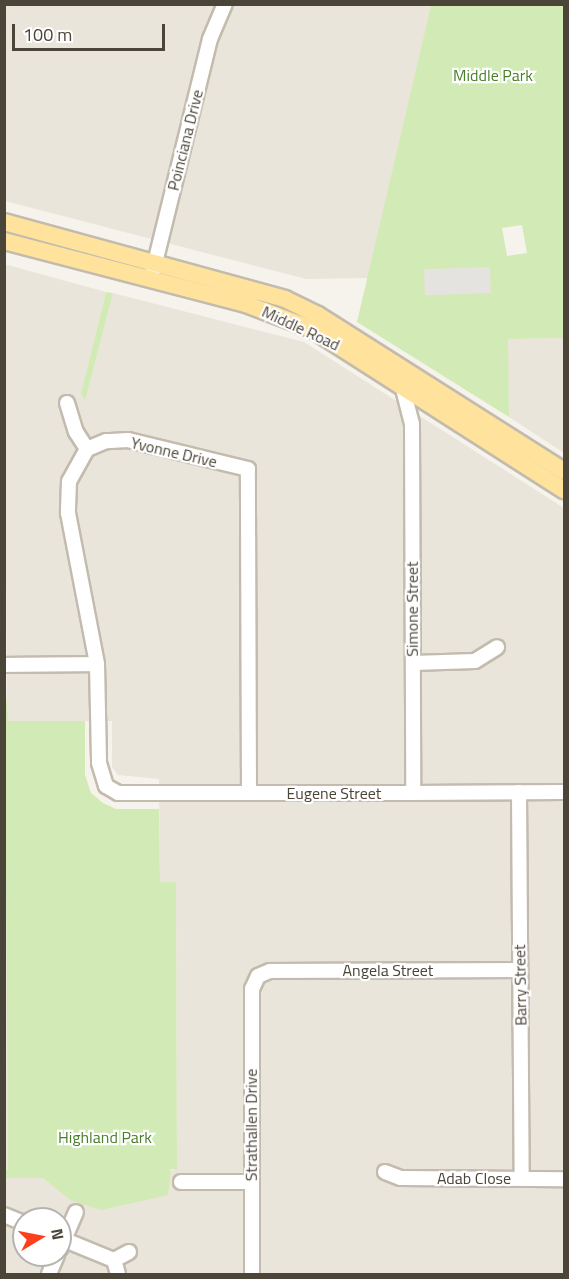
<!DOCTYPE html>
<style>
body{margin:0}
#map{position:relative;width:569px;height:1279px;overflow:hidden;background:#f6f3ec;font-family:"Titillium Web",sans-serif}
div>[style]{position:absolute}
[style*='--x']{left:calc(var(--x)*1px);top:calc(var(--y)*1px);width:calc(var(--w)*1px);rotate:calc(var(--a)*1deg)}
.residential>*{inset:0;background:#eae5da}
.green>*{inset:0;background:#d2eab5}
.parking>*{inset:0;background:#e5e3e0;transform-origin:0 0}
.roads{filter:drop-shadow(2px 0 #c2bbae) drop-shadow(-2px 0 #c2bbae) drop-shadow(0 2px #c2bbae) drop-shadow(0 -2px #c2bbae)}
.minor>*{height:14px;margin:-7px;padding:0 7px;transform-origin:7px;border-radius:7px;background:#fff}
.major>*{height:16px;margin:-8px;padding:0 8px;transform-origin:8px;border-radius:8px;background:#ffe39c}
span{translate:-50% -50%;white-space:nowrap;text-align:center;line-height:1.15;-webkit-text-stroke:4.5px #fff;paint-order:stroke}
.park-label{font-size:16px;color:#4a7f2a}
.street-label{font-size:16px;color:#4b4439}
.frame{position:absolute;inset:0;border:6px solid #4b4439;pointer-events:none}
.north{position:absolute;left:12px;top:1207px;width:60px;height:60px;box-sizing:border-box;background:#fff;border:2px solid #b7b4b0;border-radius:50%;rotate:80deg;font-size:16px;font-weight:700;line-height:24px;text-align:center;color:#4b4439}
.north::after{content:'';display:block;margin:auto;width:21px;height:27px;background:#fc3f1d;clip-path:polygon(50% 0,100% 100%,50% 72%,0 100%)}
.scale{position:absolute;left:12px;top:24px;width:153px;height:27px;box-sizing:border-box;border:3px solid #4b4439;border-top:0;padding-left:8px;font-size:18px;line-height:21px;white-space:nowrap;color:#4b4439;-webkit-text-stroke:4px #fff;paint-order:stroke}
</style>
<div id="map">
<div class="residential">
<div style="clip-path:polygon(4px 5px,431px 5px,368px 278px,306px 279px,5px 201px)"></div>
<div style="clip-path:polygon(evenodd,4px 264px,106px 292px,81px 393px,85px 400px,113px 293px,304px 342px,564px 508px,564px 1274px,5px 1274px,5px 1178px,43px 1177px,70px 1200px,177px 1169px,176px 883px,160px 883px,159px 779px,118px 775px,112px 767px,112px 721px,7px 721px,4px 264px,24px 1219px,60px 1219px,60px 1255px,24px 1255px,24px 1219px)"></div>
<div style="clip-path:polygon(564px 338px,564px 453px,509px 417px,507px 339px)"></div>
<div style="clip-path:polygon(4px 749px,7px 749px,8px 1170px,4px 1170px)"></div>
</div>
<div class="green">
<div style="clip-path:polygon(evenodd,431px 5px,564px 5px,564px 338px,508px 339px,509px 417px,357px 322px,431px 5px,522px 225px,527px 253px,507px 256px,502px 228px,522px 225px)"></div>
<div style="clip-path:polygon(106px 292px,113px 293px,85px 401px,81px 393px)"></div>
<div style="clip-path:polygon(5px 679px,8px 721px,85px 721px,85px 775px,91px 793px,103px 803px,116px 809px,159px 809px,160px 882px,176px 882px,177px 1170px,171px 1169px,168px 1195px,101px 1210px,70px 1200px,43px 1178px,5px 1178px,5px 1170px,8px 1170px)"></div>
</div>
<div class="parking">
<div style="left:490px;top:267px;width:26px;height:66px;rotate:88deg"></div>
</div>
<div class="roads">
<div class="minor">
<div style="--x:153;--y:271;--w:239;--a:-76.2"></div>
<div style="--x:210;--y:39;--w:38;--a:-67"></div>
<div style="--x:402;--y:385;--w:40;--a:75.6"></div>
<div style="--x:412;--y:424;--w:369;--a:89.8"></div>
<div style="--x:67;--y:403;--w:30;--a:73"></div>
<div style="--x:76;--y:432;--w:20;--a:57"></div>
<div style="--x:413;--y:663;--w:62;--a:-1.8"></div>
<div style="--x:475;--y:661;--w:26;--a:-32"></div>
<div style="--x:4;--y:665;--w:93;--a:-0.6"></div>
<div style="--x:519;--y:792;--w:386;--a:89.6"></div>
<div style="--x:249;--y:793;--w:324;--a:-90.2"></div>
<div style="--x:248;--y:469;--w:123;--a:-166.4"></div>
<div style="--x:128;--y:440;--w:22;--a:177"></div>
<div style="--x:106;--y:441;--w:21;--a:157"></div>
<div style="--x:87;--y:449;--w:37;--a:119"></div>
<div style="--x:69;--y:481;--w:32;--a:92"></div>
<div style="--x:68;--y:513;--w:154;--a:79.1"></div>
<div style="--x:97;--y:664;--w:99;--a:88.8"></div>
<div style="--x:99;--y:763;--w:24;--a:73"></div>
<div style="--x:106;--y:786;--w:14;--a:30"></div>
<div style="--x:118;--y:793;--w:295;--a:0"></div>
<div style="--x:413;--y:793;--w:151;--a:-0.4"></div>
<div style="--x:385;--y:1172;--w:17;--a:21"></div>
<div style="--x:401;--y:1178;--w:163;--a:0.4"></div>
<div style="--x:181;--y:1182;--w:70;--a:0"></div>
<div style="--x:4;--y:1215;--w:22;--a:22"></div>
<div style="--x:60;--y:1238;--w:58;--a:22.2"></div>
<div style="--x:60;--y:1249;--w:40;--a:-66.6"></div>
<div style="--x:49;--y:1274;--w:21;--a:-67"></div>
<div style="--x:118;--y:1274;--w:15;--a:-106"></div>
<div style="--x:114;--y:1260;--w:17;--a:-28"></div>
<div style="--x:252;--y:1274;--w:285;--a:-90"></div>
<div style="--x:252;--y:989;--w:14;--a:-65"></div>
<div style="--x:258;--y:976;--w:13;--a:-23"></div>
<div style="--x:270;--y:971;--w:249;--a:-0.2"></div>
</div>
<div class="major">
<div style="--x:4;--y:222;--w:291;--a:15.3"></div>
<div style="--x:285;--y:299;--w:37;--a:26"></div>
<div style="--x:318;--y:315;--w:291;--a:32.4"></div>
<div style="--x:4;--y:241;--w:250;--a:14.6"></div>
<div style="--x:246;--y:304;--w:71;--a:20.7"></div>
<div style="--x:312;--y:329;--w:299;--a:32.6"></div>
</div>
</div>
<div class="park-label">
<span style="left:493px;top:75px">Middle Park</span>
<span style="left:105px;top:1137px">Highland Park</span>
</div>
<div class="street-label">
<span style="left:185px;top:140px;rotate:-76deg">Poinciana Drive</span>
<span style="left:301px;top:328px;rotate:25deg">Middle Road</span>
<span style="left:174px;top:452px;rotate:13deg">Yvonne Drive</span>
<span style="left:412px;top:609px;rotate:-90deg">Simone Street</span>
<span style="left:334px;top:793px">Eugene Street</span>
<span style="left:388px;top:970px">Angela Street</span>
<span style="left:520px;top:985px;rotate:-91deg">Barry Street</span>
<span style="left:251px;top:1125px;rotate:-90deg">Strathallen Drive</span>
<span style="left:474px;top:1178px">Adab Close</span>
</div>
<div class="frame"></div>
<div class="north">N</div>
<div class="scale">100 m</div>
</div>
